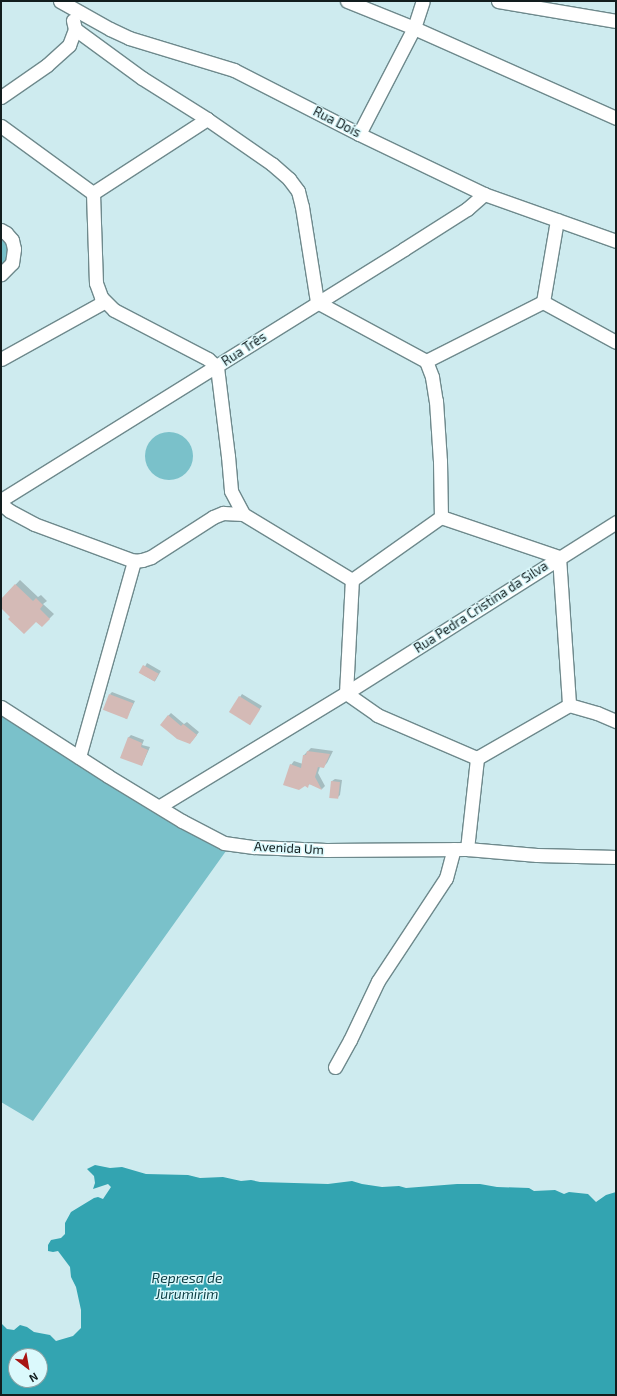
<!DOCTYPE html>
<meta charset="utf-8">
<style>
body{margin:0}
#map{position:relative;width:617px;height:1396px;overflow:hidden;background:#ceebef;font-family:"Exo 2",sans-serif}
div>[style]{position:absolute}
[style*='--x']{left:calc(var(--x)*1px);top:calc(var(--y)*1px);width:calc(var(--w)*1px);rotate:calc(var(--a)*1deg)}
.green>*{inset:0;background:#7ac1ca}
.round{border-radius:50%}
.water>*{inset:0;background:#33a4b1}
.shadow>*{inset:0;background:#0003;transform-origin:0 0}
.building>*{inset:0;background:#d4bab6;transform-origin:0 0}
.roads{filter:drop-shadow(1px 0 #6e898c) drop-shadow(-1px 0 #6e898c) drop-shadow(0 1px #6e898c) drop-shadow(0 -1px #6e898c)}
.minor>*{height:13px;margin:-6.5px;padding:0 6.5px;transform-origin:6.5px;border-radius:6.5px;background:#fff}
span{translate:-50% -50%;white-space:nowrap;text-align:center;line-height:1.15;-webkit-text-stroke:3px #dbf9fc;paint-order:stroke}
.street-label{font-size:13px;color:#121d1e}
.water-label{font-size:14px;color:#0e4046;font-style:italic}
.frame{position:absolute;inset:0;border:2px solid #121d1e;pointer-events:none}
.north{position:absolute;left:8px;top:1348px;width:40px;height:40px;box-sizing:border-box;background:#dbf9fc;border:1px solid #8ba1a3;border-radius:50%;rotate:149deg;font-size:11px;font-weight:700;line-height:16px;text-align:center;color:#121d1e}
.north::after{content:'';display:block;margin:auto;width:14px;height:18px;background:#a81413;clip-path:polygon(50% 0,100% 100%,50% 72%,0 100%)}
</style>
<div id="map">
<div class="green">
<div style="clip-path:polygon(1px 233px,11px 249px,1px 270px)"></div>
<div class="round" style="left:145px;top:432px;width:48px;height:48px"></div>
<div style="clip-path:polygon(1px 712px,75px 763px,198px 837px,226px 851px,33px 1121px,1px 1102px)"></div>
</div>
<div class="water">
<div style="clip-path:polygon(evenodd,95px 1165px,110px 1168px,122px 1167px,146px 1174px,188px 1175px,200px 1178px,223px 1177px,241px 1181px,251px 1180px,260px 1182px,328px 1184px,352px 1181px,362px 1184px,382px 1187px,399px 1186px,406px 1188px,457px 1184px,480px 1184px,497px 1187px,529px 1188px,534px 1191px,555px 1190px,564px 1194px,569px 1192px,588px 1194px,596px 1202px,606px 1195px,616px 1192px,616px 1395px,3px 1395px,1px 1394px,1px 1323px,7px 1329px,14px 1330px,20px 1325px,27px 1327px,34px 1332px,50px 1335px,56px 1341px,73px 1336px,81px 1328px,81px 1310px,76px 1287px,71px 1277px,70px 1267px,58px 1251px,53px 1252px,48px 1251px,48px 1245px,51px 1240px,61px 1238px,65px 1234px,65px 1223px,71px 1212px,94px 1198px,98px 1197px,103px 1199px,111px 1187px,108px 1184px,93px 1189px,95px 1183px,94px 1176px,87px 1169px,95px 1165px,16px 1356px,40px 1356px,40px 1380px,16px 1380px,16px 1356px)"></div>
</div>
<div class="shadow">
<div style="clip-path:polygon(20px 580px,38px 597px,41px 595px,47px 601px,43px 604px,54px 614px,42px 626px,36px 621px,12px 617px,1px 606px,1px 600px)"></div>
<div style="left:147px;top:663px;width:16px;height:12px;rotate:30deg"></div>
<div style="clip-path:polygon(112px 692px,135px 701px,126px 719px,110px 694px)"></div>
<div style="clip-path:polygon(242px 694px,262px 706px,250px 723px,240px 697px)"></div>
<div style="clip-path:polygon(171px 713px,184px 724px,187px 722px,199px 732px,192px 741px,168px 716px)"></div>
<div style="clip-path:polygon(131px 735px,144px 740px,142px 745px,150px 747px,142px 765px,128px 738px)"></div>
<div style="clip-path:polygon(311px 748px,333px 751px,327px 763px,323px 767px,320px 767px,318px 773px,325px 786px,322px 789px,310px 784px,307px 786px,291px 765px,294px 761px,303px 764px,304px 755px)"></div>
<div style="clip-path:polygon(335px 779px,342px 780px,340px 795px,337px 798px,332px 781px)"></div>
</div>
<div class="building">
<div style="clip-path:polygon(15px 584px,33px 601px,36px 598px,43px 605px,40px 609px,50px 619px,42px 627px,36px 622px,24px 634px,8px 619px,10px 617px,1px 608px,1px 599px)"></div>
<div style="left:143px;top:665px;width:18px;height:9px;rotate:29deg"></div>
<div style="left:109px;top:694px;width:26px;height:17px;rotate:21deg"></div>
<div style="left:239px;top:696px;width:25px;height:19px;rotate:32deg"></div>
<div style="clip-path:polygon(168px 715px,181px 726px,183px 724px,197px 735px,190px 744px,177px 739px,160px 725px)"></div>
<div style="clip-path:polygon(128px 737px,142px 743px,141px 747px,148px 750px,142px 766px,120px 758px)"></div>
<div style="clip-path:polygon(307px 751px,330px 754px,324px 768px,318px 767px,315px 777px,322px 790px,309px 784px,308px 788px,305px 786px,299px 790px,283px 785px,290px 764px,301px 768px,303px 755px,306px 755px)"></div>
<div style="left:331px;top:781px;width:9px;height:17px;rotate:6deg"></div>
</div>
<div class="roads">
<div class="minor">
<div style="--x:60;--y:1;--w:57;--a:29.2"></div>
<div style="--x:110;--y:29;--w:21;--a:25"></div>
<div style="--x:129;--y:38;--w:110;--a:16.9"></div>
<div style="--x:234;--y:70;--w:140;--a:27.1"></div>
<div style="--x:359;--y:134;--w:139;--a:25.6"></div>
<div style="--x:484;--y:194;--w:140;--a:19.6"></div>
<div style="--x:347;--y:1;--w:72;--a:21.9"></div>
<div style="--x:414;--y:28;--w:221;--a:24"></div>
<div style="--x:498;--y:1;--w:120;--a:9.6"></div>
<div style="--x:75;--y:29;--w:83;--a:36.2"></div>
<div style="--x:142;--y:78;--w:77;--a:32.2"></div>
<div style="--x:207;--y:119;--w:79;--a:34.7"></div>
<div style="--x:272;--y:164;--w:23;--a:41"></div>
<div style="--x:289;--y:179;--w:15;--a:53"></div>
<div style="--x:298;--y:191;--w:16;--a:76"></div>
<div style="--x:302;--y:207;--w:96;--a:81"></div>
<div style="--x:317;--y:302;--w:124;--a:28.4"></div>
<div style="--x:426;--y:361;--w:17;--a:69"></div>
<div style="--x:432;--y:377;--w:24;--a:81"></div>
<div style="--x:436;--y:401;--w:60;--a:86.2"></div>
<div style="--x:440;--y:461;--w:56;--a:89"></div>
<div style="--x:1;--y:97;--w:56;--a:-34.8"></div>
<div style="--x:47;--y:65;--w:30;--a:-42"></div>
<div style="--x:69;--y:45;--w:17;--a:-69"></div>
<div style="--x:75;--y:29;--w:9;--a:-103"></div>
<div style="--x:1;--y:126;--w:114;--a:36.1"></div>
<div style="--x:359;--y:134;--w:119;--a:-62.6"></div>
<div style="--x:414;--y:28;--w:28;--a:-72"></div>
<div style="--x:93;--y:193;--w:90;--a:88.1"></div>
<div style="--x:96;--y:283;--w:15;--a:70"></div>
<div style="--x:101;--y:297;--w:18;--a:45"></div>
<div style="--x:114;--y:310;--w:106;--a:27.5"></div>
<div style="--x:208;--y:359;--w:12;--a:42"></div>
<div style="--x:217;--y:367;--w:90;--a:83"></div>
<div style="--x:228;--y:456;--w:35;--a:85"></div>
<div style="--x:231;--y:491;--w:26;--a:62"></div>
<div style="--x:93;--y:193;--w:136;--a:-33"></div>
<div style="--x:1;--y:230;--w:6;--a:31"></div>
<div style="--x:6;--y:233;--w:9;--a:49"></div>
<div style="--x:12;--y:240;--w:9;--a:77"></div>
<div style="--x:14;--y:249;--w:14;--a:98"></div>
<div style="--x:12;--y:263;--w:16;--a:135"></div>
<div style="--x:543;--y:302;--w:83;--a:28.7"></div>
<div style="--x:1;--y:359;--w:118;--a:-29"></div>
<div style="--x:426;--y:361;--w:131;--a:-26.8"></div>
<div style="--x:543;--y:302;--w:83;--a:-80.3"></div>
<div style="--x:1;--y:500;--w:475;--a:-31.9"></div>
<div style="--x:404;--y:249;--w:75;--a:-32.4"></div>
<div style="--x:467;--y:209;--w:23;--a:-41"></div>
<div style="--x:1;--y:504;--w:11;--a:38"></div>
<div style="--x:10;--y:511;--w:27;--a:28"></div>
<div style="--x:34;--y:524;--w:107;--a:20.3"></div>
<div style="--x:134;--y:561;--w:8;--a:-7"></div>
<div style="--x:142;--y:560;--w:9;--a:-18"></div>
<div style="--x:151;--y:557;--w:74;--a:-32.8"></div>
<div style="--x:213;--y:517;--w:11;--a:-22"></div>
<div style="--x:223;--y:513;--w:20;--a:3"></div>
<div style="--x:243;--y:514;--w:127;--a:31.2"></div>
<div style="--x:441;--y:517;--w:125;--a:18.7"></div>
<div style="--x:559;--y:557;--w:148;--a:86.1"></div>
<div style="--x:352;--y:580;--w:109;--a:-35.3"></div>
<div style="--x:346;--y:693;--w:38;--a:35"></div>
<div style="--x:377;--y:715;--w:109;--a:23.3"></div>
<div style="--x:346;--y:693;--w:113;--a:-87"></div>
<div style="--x:1;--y:707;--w:127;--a:32.8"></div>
<div style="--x:108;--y:776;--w:87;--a:31.3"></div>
<div style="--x:182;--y:821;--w:47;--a:27.6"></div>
<div style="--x:224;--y:843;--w:30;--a:8"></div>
<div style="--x:254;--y:847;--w:72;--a:2.4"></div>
<div style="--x:326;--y:850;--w:141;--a:-0.4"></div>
<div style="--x:467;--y:849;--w:70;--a:4.9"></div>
<div style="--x:537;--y:855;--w:79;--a:1.5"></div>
<div style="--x:79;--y:757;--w:204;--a:-74.3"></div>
<div style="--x:477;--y:758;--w:106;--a:-29.9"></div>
<div style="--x:569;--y:705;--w:29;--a:16"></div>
<div style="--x:597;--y:713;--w:21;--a:23"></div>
<div style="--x:160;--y:806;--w:218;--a:-31.3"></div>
<div style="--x:346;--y:693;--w:320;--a:-32.3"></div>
<div style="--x:467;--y:849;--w:92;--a:-83.7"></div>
<div style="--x:335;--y:1067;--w:31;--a:-61"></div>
<div style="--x:350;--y:1040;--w:65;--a:-64.6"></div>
<div style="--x:378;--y:981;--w:123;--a:-56.6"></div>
<div style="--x:446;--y:878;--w:30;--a:-75"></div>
</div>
</div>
<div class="street-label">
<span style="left:337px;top:122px;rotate:27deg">Rua Dois</span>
<span style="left:244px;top:349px;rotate:-33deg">Rua Três</span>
<span style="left:481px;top:607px;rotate:-33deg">Rua Pedra Cristina da Silva</span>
<span style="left:289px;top:848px;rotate:3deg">Avenida Um</span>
</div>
<div class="water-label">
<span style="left:187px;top:1286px">Represa de<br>Jurumirim</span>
</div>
<div class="frame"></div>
<div class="north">N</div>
</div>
